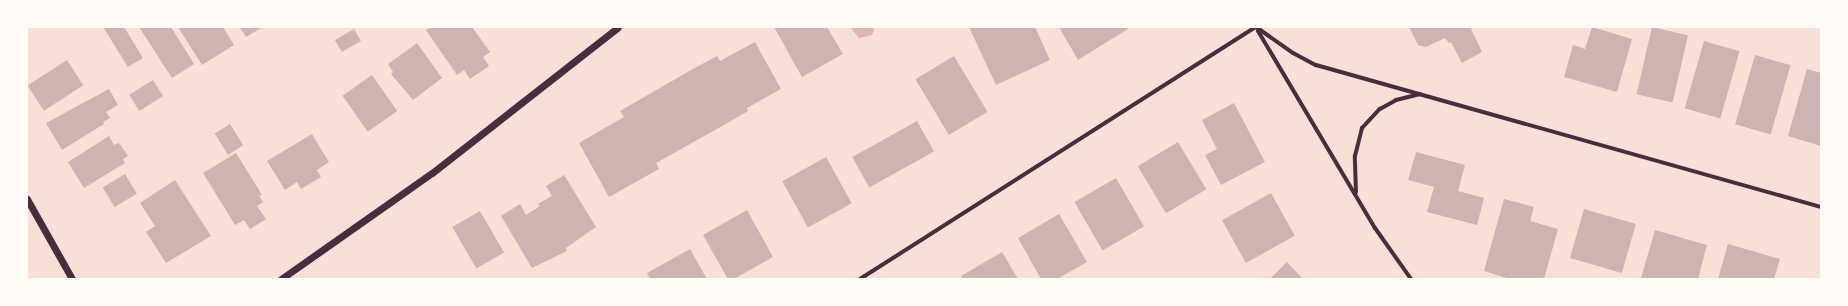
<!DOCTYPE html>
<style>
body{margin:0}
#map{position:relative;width:1848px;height:306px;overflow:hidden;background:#f7e1d7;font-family:Helvetica,sans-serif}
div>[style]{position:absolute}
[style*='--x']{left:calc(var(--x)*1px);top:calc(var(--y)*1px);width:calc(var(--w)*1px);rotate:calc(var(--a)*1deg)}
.water>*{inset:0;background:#dcb8b0}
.building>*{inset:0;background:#ccb4b1;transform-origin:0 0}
.minor>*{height:4px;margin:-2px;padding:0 2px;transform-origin:2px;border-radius:2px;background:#4a2c40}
.tertiary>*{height:7px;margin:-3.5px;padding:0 3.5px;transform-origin:3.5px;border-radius:3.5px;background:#4a2c40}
span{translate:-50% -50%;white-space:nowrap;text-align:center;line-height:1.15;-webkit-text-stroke:3px #fffaf5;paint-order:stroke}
.frame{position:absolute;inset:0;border:28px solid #fffaf5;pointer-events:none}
</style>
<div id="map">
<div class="water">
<div style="clip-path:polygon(850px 27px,873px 27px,874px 30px,872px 35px,859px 38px)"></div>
</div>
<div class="building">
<div style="clip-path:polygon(103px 27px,124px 27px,143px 58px,128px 67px)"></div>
<div style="clip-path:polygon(139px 27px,171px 27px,194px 64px,172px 78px)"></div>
<div style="clip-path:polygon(178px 27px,223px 27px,234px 45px,202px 65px)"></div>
<div style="clip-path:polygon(240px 27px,263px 27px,246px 37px)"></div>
<div style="clip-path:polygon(430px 27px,472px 27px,490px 52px,483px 57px,489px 66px,470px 79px,464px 70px,457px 75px,426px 30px)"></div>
<div style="clip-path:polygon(774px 27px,827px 27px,843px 54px,802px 77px)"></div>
<div style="clip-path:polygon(969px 27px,1035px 27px,1050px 60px,996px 85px)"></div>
<div style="clip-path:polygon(1059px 27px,1131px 27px,1078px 60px)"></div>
<div style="clip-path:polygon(1409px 27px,1475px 27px,1471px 29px,1482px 52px,1462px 63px,1451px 42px,1449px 43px,1445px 38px,1426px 47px,1418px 45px)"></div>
<div style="clip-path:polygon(1592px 27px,1632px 39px,1617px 92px,1564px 77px,1573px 45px,1585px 49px)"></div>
<div style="left:1652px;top:27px;width:37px;height:69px;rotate:13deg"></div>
<div style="left:354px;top:29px;width:14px;height:22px;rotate:60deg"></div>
<div style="left:1704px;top:41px;width:37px;height:70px;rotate:16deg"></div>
<div style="clip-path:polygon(755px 42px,781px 89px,747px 108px,748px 111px,724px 125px,656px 163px,659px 169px,609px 197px,579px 143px,624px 117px,620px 111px,691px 70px,717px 56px,720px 61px)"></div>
<div style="clip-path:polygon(417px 43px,442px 78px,413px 100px,391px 74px,393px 72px,388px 64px)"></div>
<div style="left:1755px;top:55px;width:37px;height:72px;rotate:16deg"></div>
<div style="left:954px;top:56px;width:65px;height:45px;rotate:59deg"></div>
<div style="left:67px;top:60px;width:30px;height:47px;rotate:57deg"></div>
<div style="clip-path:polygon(1807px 69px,1821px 73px,1821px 146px,1788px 136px)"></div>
<div style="left:372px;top:75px;width:44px;height:36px;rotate:55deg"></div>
<div style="left:153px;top:80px;width:19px;height:28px;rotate:58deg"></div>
<div style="clip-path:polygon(109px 89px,118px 105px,106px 112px,110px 118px,103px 122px,104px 124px,62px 150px,46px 123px)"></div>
<div style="clip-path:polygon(1234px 103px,1265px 162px,1221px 185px,1205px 155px,1217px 149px,1202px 120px)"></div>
<div style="left:917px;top:121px;width:35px;height:74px;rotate:61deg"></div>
<div style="left:230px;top:124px;width:25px;height:18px;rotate:58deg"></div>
<div style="clip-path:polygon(312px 134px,329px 162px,317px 170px,321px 177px,301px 189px,297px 182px,285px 190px,267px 161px)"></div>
<div style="clip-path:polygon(109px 136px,114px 145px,119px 143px,128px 156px,123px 159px,125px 163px,84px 188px,68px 162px)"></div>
<div style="left:1178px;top:142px;width:55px;height:47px;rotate:59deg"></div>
<div style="clip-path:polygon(1416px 152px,1465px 165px,1458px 191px,1484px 198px,1477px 225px,1427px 212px,1434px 187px,1408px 180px)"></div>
<div style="clip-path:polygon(236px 153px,262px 195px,259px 196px,263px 202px,257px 206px,266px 219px,250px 229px,244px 220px,235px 225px,203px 173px)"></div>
<div style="left:826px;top:157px;width:53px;height:50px;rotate:61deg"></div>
<div style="left:125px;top:174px;width:23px;height:26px;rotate:59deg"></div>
<div style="clip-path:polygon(564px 175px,596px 227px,566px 248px,567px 251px,532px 268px,501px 216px,520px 204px,526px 215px,540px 206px,538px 204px,552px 196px,546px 186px)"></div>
<div style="left:1116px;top:178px;width:56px;height:48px;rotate:60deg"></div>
<div style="clip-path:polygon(175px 180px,211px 236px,166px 263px,146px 232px,155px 226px,140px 203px)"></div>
<div style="left:1271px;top:193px;width:49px;height:56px;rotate:61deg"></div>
<div style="clip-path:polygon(1504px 199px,1534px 207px,1530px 221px,1558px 229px,1544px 279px,1510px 279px,1484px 271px)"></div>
<div style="left:1584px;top:209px;width:54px;height:51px;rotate:16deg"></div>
<div style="clip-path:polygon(747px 210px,773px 257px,734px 279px,728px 279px,703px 235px)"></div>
<div style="left:480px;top:211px;width:48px;height:32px;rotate:60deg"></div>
<div style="clip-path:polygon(1059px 214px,1087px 262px,1057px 279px,1041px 279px,1018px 238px)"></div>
<div style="clip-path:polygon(1655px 230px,1707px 245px,1698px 279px,1641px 278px)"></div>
<div style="clip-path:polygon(1728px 244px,1780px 259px,1774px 279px,1718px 279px)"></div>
<div style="clip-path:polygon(690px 249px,707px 279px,650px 279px,647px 273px)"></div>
<div style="clip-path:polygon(1002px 252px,1018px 279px,963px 279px,961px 276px)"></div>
<div style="clip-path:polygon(1287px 262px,1303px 279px,1270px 279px)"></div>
</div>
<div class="minor">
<div style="--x:1256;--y:27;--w:45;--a:35.1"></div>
<div style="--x:1293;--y:53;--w:26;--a:28"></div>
<div style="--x:1316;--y:65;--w:525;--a:15.71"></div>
<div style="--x:1258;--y:31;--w:229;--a:59.3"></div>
<div style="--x:1375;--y:228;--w:62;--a:54.8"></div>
<div style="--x:1356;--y:192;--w:36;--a:-92"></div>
<div style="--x:1355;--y:156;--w:29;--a:-76"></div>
<div style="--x:1362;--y:128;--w:26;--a:-47"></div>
<div style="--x:1380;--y:109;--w:18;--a:-29"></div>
<div style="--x:1396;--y:100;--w:25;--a:-14"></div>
<div style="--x:860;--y:279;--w:469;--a:-32.5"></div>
</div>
<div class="tertiary">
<div style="--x:27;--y:199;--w:92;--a:60.6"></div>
<div style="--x:281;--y:279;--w:184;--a:-35.1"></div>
<div style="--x:432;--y:173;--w:236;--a:-38.1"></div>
</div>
<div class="frame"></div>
</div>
